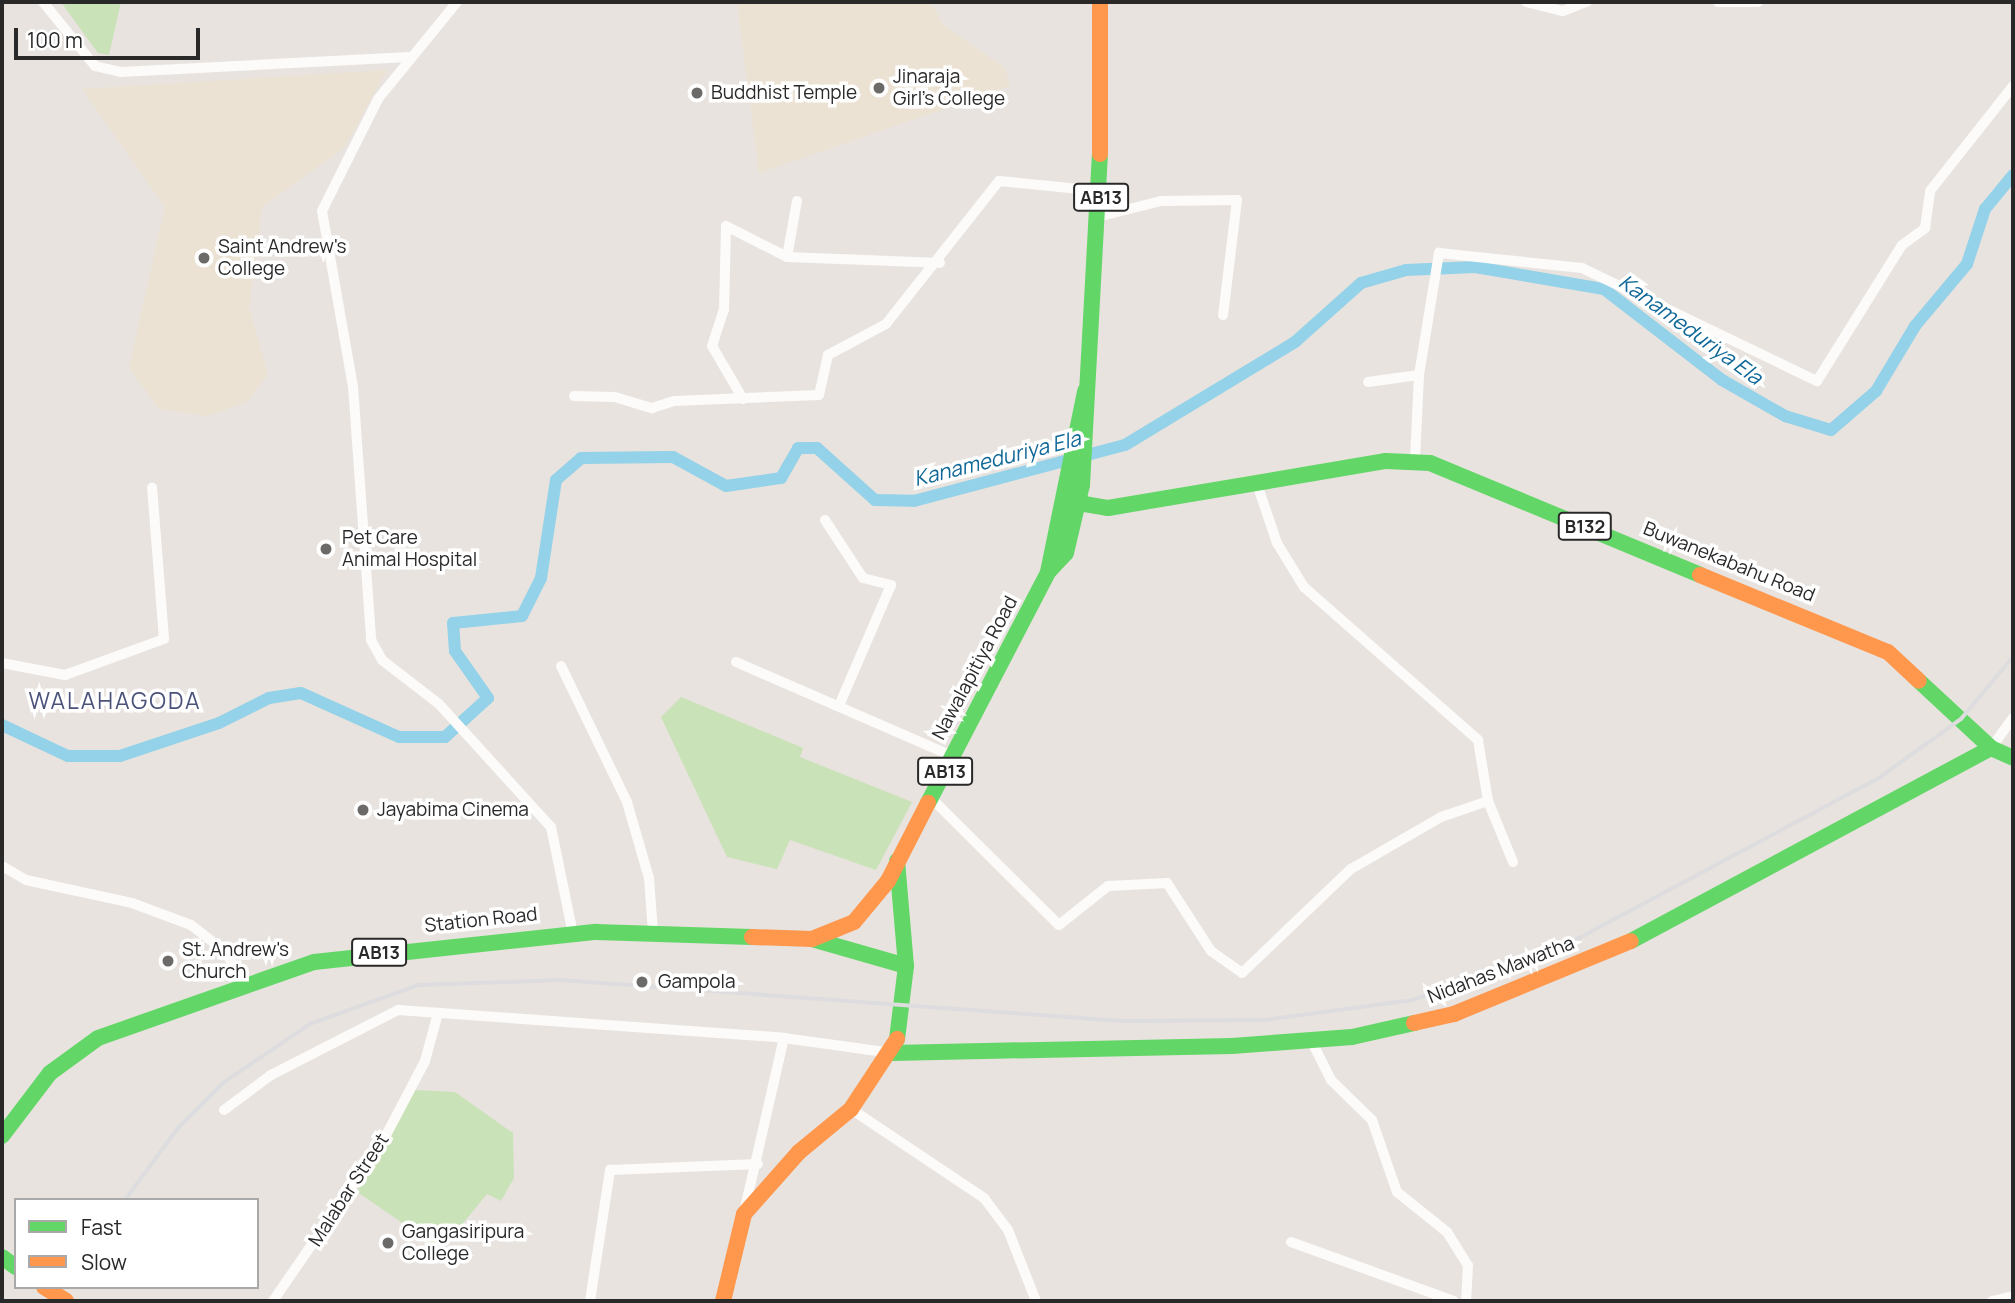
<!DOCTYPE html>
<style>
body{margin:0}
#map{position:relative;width:2015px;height:1303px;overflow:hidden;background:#e8e3de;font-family:Manrope,sans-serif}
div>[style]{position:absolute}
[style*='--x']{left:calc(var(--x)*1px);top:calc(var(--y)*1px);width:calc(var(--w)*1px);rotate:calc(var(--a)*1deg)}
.education>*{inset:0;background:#ebe2d3}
.green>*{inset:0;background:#c9e2b7}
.canal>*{height:12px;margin:-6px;padding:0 6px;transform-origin:6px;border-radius:6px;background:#93d2e8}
.street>*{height:10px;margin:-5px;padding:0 5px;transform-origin:5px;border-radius:5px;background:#fcfbfa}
.fast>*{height:16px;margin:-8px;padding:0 8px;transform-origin:8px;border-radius:8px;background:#63d668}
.slow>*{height:16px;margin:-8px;padding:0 8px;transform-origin:8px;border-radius:8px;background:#ff974d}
.rail>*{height:3.5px;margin:-1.75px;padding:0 1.75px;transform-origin:1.75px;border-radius:1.75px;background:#dddcde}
.dots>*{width:19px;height:19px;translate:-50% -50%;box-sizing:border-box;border:4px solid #fff;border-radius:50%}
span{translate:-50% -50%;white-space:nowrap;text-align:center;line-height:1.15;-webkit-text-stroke:7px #fff;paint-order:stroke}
.shield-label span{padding:2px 5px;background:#fff;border:2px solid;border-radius:5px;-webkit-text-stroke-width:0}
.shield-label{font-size:18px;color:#292929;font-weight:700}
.poi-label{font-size:19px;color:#292929}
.left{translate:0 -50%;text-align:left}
.street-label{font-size:19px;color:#292929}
.water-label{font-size:21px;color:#0f6797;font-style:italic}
.quarter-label{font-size:23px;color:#4a5279;letter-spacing:2px}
.frame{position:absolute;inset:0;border:4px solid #292929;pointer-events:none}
.legend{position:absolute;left:14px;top:1198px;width:245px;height:91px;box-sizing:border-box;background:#fff;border:2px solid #a9a9a9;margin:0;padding:9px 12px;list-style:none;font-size:21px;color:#292929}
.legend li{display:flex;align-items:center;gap:14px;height:35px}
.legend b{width:35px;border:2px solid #a9a9a9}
.scale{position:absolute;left:14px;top:28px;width:186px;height:32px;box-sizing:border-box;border:4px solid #292929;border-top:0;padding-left:9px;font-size:21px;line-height:24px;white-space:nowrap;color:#292929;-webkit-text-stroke:5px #fff;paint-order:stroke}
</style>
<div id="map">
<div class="education">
<div style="clip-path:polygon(737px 2px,931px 2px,943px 25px,1005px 68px,1010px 86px,759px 173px)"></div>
<div style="clip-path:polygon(387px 70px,344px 148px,262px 207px,249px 308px,268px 374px,247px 402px,207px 416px,159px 409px,129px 368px,165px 207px,82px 89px)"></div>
</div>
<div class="green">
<div style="clip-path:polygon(61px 2px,121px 2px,109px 55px,98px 53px)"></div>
<div style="clip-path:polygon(681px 697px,803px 748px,800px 757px,912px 802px,876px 870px,790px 840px,777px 869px,727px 857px,661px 717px)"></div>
<div style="clip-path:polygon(415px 1090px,455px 1092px,513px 1133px,514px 1178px,501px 1201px,487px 1194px,450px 1239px,432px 1243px,357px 1192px)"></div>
</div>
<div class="canal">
<div style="--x:2;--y:725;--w:73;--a:25.2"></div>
<div style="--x:68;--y:756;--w:52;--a:0"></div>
<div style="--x:120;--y:756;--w:104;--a:-18.4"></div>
<div style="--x:219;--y:723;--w:56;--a:-26.6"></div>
<div style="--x:269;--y:698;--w:32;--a:-9"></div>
<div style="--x:301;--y:693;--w:107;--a:24.2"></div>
<div style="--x:399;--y:737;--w:46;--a:0"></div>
<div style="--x:445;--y:737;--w:58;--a:-42.2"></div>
<div style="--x:488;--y:698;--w:57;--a:-125.1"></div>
<div style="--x:455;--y:651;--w:28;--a:-94"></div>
<div style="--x:453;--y:623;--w:69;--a:-5.8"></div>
<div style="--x:522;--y:616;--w:42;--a:-63.4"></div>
<div style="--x:541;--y:578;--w:99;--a:-81.3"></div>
<div style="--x:556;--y:480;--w:33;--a:-41"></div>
<div style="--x:581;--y:458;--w:92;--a:-0.6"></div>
<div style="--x:673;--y:457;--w:60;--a:28.7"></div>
<div style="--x:726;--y:486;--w:56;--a:-8.3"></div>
<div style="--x:781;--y:478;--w:34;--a:-60"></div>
<div style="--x:798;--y:448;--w:19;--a:0"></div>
<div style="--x:817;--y:448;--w:78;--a:41.9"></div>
<div style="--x:875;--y:500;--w:39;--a:1"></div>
<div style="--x:914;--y:501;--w:218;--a:-14.9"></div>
<div style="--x:1125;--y:445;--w:199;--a:-31.2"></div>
<div style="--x:1295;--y:342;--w:89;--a:-41.8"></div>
<div style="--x:1361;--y:283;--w:47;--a:-16.1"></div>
<div style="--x:1406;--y:270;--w:69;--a:-2.5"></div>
<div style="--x:1475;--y:267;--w:131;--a:9.7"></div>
<div style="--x:1604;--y:289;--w:149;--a:37.6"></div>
<div style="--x:1722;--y:380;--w:73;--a:29.7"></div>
<div style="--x:1785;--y:416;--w:48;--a:16.9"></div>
<div style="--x:1831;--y:430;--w:60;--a:-40.9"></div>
<div style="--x:1876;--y:391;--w:76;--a:-59"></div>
<div style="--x:1915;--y:326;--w:81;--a:-50"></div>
<div style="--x:1967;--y:264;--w:58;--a:-71.9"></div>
<div style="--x:1985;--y:209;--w:44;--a:-50.5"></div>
</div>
<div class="street">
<div style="--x:43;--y:2;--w:82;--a:50.9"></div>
<div style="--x:95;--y:66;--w:27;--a:13"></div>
<div style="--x:121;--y:72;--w:288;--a:-3"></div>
<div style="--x:457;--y:2;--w:125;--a:129.2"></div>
<div style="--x:378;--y:99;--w:125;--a:116.6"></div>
<div style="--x:322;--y:211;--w:178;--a:80"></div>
<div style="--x:353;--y:386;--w:255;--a:85.9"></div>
<div style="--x:371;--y:640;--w:23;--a:61"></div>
<div style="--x:382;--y:660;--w:72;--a:37.7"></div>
<div style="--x:439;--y:704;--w:166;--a:47.7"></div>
<div style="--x:551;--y:827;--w:109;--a:78.4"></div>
<div style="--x:1526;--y:2;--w:38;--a:14"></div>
<div style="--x:1563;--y:11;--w:26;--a:-21"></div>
<div style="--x:1718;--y:2;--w:40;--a:0"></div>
<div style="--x:1101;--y:216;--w:62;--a:-14"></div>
<div style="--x:1161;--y:201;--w:76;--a:-0.8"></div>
<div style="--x:1237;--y:200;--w:116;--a:96.9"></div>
<div style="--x:787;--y:257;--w:153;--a:2.2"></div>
<div style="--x:1419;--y:375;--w:124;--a:-80.7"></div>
<div style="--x:1439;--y:253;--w:144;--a:6"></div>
<div style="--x:1582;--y:268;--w:261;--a:25.7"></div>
<div style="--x:1817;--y:381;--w:160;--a:-58"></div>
<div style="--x:1902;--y:245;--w:29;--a:-36"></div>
<div style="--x:1925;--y:228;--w:37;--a:-82"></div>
<div style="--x:1930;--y:191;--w:134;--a:-51.7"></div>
<div style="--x:1368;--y:382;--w:51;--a:-7.8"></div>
<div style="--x:1419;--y:375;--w:84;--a:92.7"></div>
<div style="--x:574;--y:396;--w:41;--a:1.4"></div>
<div style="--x:615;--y:397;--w:39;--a:17"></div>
<div style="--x:652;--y:408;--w:23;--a:-18"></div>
<div style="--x:674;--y:401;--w:145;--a:-2.4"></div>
<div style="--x:819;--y:395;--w:41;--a:-77.3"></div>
<div style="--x:828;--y:355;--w:66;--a:-28.1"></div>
<div style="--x:886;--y:324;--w:182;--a:-51.7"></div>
<div style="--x:999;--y:181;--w:102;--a:5.6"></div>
<div style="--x:743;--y:399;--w:61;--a:-120.3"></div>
<div style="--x:712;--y:346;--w:38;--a:-72"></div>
<div style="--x:724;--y:310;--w:84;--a:-88.6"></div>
<div style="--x:726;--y:226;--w:68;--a:26.9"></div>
<div style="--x:787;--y:257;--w:57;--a:-79.9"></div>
<div style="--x:1258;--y:487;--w:59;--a:71.3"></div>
<div style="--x:1277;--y:543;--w:52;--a:58.5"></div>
<div style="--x:1304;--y:587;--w:232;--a:41.3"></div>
<div style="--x:1478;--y:740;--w:62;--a:80.7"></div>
<div style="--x:1488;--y:801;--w:66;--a:67.7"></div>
<div style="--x:825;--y:520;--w:69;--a:56.8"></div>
<div style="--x:863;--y:578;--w:29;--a:14"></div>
<div style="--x:891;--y:585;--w:132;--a:113.3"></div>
<div style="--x:736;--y:662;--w:236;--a:23.5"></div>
<div style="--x:2;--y:663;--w:64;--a:10.8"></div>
<div style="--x:65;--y:675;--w:105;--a:-20"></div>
<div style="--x:164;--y:639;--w:152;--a:-94.5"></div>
<div style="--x:561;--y:666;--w:151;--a:64.1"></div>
<div style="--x:627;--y:802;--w:79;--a:73.9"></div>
<div style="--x:649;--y:878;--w:55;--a:85.8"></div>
<div style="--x:1991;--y:748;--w:37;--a:-54"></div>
<div style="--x:931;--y:798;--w:180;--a:44.8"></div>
<div style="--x:1059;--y:925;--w:63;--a:-38.5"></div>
<div style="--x:1108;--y:886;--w:59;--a:-2.9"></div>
<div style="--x:1167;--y:883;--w:81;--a:57.1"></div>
<div style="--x:1211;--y:951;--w:38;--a:35"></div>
<div style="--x:1242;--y:973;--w:151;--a:-43.7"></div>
<div style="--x:1351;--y:869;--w:104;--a:-30"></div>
<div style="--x:1441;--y:817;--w:50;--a:-18.8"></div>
<div style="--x:2;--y:866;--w:28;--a:30"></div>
<div style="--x:26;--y:880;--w:108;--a:12.2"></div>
<div style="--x:132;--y:903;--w:63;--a:20.4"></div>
<div style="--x:191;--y:925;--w:44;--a:37.6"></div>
<div style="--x:226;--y:952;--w:36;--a:62"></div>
<div style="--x:1311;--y:1040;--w:45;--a:63.4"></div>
<div style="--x:1331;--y:1080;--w:57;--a:44.3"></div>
<div style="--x:1372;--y:1120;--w:76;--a:70.9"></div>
<div style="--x:1397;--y:1192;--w:64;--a:38.7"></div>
<div style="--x:1447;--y:1232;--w:39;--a:58"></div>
<div style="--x:1468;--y:1265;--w:36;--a:93"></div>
<div style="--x:851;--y:1109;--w:160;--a:33.8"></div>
<div style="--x:984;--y:1198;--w:40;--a:53"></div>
<div style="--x:1008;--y:1230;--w:76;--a:68.5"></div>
<div style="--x:224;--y:1110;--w:59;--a:-36.7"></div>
<div style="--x:271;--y:1075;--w:143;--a:-27.1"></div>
<div style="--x:398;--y:1010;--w:387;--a:4.1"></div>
<div style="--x:745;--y:1208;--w:174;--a:-77.1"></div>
<div style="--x:784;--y:1038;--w:109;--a:7.9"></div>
<div style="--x:1291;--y:1242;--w:173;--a:19.9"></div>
<div style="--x:273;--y:1301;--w:194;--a:-55.5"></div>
<div style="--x:383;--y:1141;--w:90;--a:-62.3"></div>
<div style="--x:425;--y:1061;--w:50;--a:-74.8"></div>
<div style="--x:590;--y:1301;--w:133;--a:-81.3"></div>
<div style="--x:610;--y:1170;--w:148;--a:-2.3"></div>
<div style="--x:1992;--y:1301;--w:22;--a:-13"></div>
</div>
<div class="fast">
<div style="--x:1067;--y:501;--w:42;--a:9.7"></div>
<div style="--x:1108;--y:508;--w:282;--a:-9.6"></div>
<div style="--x:1386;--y:461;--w:44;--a:2.6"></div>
<div style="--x:1430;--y:463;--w:292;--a:22.5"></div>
<div style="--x:1050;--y:570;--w:23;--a:-47"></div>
<div style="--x:1066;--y:553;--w:70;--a:-76.8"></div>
<div style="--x:1082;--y:485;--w:331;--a:-86.9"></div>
<div style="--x:1919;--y:681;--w:98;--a:42.9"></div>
<div style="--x:1991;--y:748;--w:24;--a:24"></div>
<div style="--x:928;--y:803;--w:260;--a:-62.5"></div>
<div style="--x:1048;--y:572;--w:185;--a:-78.4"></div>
<div style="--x:897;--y:861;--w:105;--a:85.1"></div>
<div style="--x:906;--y:966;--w:74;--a:97"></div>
<div style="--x:812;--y:939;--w:98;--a:16"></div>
<div style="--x:1631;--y:941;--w:408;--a:-28.2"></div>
<div style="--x:892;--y:1053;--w:340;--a:-1.2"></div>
<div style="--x:1232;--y:1046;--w:120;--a:-4.3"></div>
<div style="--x:1352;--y:1037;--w:64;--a:-12.7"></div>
<div style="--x:2;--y:1136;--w:79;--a:-52.7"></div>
<div style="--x:50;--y:1073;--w:59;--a:-36.1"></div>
<div style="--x:98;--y:1038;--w:229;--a:-19.4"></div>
<div style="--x:314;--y:962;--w:284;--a:-6.1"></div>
<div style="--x:596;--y:932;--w:156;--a:1.8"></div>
<div style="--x:2;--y:1257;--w:17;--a:36"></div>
</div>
<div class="slow">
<div style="--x:1100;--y:2;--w:152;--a:90"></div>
<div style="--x:1700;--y:575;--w:203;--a:22.3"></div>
<div style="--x:1888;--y:652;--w:42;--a:43.1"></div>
<div style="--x:752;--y:937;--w:60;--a:1.9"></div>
<div style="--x:812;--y:939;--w:45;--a:-22"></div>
<div style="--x:854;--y:922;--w:53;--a:-50.3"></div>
<div style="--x:888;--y:881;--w:88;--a:-62.9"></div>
<div style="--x:1414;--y:1023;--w:41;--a:-12.7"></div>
<div style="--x:1454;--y:1014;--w:191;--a:-22.4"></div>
<div style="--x:44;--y:1287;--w:26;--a:32"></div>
<div style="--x:723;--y:1301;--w:89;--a:-76.4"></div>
<div style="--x:744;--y:1214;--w:83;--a:-48.4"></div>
<div style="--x:799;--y:1152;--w:67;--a:-39.6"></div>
<div style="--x:851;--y:1109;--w:84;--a:-56.7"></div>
</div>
<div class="rail">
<div style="--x:125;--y:1200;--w:89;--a:-53.6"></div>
<div style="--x:178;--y:1128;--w:64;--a:-45"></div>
<div style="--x:223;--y:1083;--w:105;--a:-34.1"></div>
<div style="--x:310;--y:1024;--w:116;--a:-19.7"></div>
<div style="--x:419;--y:985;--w:142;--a:-2"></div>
<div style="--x:561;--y:980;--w:562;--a:4.18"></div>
<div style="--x:1122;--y:1021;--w:142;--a:-0.4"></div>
<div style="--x:1264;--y:1020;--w:150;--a:-7.6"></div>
<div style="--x:1413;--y:1000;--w:165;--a:-19.9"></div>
<div style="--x:1568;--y:944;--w:353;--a:-28.1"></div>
<div style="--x:1879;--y:778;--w:101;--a:-35.7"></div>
<div style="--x:1961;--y:719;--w:81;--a:-50"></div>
</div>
<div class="dots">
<div style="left:879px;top:88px;background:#6c6a68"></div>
<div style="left:697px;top:93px;background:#6c6a68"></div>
<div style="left:204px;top:258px;background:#6c6a68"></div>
<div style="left:326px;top:549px;background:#6c6a68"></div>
<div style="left:363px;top:810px;background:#6c6a68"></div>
<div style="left:168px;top:961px;background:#6c6a68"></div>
<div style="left:642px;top:982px;background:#6c6a68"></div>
<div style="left:388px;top:1243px;background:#6c6a68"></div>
</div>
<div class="shield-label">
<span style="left:1101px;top:197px">AB13</span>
<span style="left:1585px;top:526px">B132</span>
<span style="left:945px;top:771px">AB13</span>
<span style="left:379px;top:952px">AB13</span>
</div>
<div class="poi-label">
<span class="left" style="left:893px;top:88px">Jinaraja<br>Girl's College</span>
<span class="left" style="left:711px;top:93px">Buddhist Temple</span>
<span class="left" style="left:218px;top:258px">Saint Andrew's<br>College</span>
<span class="left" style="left:342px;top:549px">Pet Care<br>Animal Hospital</span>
<span class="left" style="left:377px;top:810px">Jayabima Cinema</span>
<span class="left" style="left:182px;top:961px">St. Andrew's<br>Church</span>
<span class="left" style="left:658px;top:982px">Gampola</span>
<span class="left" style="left:402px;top:1243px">Gangasiripura<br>College</span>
</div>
<div class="street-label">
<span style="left:1729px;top:562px;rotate:22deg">Buwanekabahu Road</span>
<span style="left:975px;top:668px;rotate:-62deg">Nawalapitiya Road</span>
<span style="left:481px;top:920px;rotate:-6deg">Station Road</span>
<span style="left:1501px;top:970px;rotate:-21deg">Nidahas Mawatha</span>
<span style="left:349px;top:1190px;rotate:-57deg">Malabar Street</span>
</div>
<div class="water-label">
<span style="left:1691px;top:329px;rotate:36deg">Kanameduriya Ela</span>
<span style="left:997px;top:458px;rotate:-14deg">Kanameduriya Ela</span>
</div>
<div class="quarter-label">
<span style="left:115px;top:700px">WALAHAGODA</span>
</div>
<div class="frame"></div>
<ul class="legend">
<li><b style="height:9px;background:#63d668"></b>Fast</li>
<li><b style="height:9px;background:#ff974d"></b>Slow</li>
</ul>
<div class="scale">100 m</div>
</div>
